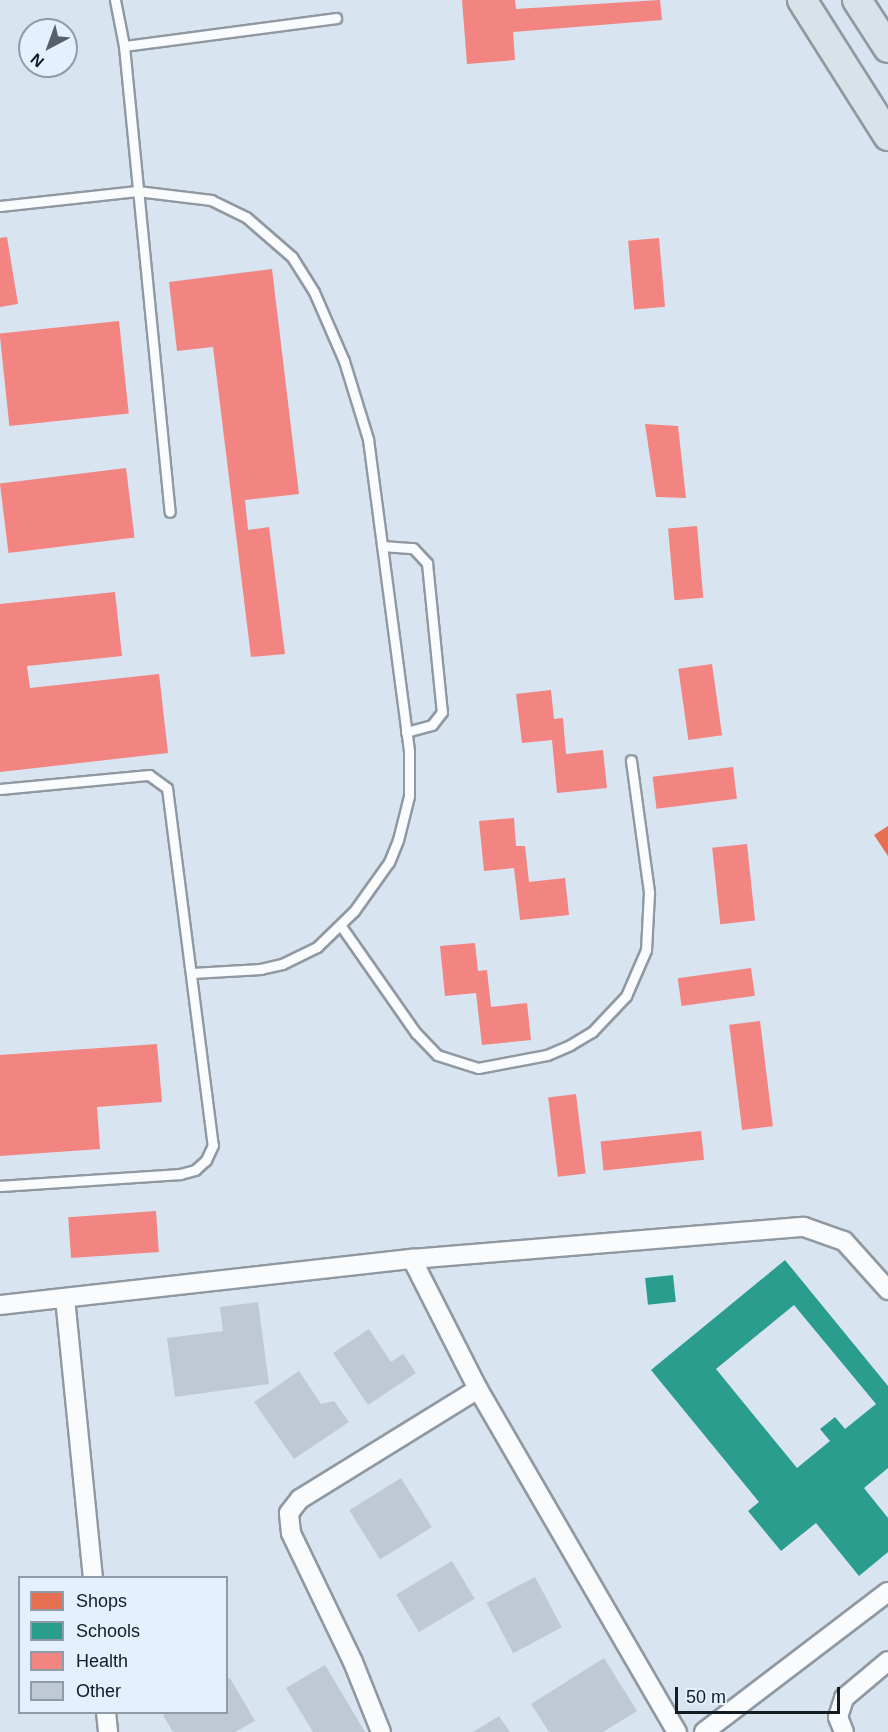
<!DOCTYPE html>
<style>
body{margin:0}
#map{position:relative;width:888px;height:1732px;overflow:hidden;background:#d8e4f0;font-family:Arial,sans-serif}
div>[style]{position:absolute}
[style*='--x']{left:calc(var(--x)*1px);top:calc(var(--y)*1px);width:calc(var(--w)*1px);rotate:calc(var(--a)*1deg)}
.shops>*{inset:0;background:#e76f51}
.schools>*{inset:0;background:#2a9d8f;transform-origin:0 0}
.health>*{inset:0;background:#f28482;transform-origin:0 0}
.building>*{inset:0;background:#bfc9d3;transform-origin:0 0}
.roads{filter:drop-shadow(2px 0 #9099a2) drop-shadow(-2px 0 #9099a2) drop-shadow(0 2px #9099a2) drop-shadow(0 -2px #9099a2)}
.lane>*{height:9px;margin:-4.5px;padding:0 4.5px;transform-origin:4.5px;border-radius:4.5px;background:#f9fbfd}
.street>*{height:18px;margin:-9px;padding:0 9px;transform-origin:9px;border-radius:9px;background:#f9fbfd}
.primary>*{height:28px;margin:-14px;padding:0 14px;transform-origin:14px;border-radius:14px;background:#dae2e9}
span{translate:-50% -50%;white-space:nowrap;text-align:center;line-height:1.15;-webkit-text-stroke:6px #e2f1fd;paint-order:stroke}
.legend{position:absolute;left:18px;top:1576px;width:210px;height:138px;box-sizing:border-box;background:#e2f1fd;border:2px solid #8f9ba6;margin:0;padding:8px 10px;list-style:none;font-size:18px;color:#131b23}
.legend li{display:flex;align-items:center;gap:12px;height:30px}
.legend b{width:30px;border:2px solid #8f9ba6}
.north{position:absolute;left:18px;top:18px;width:60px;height:60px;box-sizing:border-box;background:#e2f1fd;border:2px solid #8f9ba6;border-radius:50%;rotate:221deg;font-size:16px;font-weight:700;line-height:24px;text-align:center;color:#131b23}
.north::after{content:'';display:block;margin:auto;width:21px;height:27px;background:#58616b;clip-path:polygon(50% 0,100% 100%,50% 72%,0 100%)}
.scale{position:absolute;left:675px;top:1687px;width:165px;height:27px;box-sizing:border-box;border:3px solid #131b23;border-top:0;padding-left:8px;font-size:18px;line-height:21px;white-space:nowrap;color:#131b23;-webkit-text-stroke:4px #e2f1fd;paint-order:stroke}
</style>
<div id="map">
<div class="shops">
<div style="clip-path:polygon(888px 826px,888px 856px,874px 835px)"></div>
</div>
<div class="schools">
<div style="clip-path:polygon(evenodd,785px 1260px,888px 1386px,888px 1468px,864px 1488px,888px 1518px,888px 1552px,859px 1576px,816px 1523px,781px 1551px,748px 1511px,759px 1502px,651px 1370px,785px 1260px,794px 1305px,876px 1404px,845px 1429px,835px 1417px,820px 1429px,830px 1441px,797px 1468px,716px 1369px,794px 1305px)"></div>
<div style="left:673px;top:1275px;width:27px;height:28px;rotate:84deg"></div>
</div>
<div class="health">
<div style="clip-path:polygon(462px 0,515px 0,516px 9px,660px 0,662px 20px,513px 32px,515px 60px,467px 64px)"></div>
<div style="clip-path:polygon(7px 237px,18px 304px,0 307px,0 238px)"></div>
<div style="left:659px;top:238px;width:69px;height:31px;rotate:85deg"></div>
<div style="clip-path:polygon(272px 269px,299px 494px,245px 500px,248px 530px,269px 527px,285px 654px,251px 657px,213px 347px,177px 351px,169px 282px)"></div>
<div style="left:119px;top:321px;width:93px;height:120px;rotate:84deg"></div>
<div style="clip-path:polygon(645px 424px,678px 426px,686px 498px,656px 497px)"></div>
<div style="left:126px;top:468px;width:70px;height:127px;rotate:83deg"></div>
<div style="left:697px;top:526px;width:72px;height:29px;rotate:85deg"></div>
<div style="clip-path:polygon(115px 592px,122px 656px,27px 666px,30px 688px,159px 674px,168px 753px,0 772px,0 604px)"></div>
<div style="left:712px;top:664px;width:72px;height:34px;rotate:82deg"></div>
<div style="clip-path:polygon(551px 690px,554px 719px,563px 718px,566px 754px,603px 750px,607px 788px,557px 793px,552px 740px,522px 743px,516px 694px)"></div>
<div style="left:733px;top:767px;width:32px;height:81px;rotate:83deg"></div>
<div style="clip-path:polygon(514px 818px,516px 846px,525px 846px,529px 882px,565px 878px,569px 915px,520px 920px,514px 868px,484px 871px,479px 821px)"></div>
<div style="left:747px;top:844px;width:77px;height:35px;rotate:84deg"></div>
<div style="clip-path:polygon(475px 943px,478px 971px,487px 970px,491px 1007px,527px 1003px,531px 1040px,482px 1045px,476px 993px,445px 996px,440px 946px)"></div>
<div style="left:751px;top:968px;width:28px;height:74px;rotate:82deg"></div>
<div style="left:760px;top:1021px;width:106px;height:31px;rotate:83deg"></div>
<div style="clip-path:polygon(157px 1044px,162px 1102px,97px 1107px,100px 1149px,0 1156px,0 1055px)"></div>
<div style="left:576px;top:1094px;width:80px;height:28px;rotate:83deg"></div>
<div style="left:701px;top:1131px;width:29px;height:101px;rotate:84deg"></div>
<div style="left:156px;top:1211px;width:41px;height:88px;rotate:86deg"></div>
</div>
<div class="building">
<div style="clip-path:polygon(258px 1302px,269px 1384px,175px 1397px,167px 1338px,223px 1331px,220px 1307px)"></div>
<div style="clip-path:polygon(369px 1329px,391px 1362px,403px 1354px,416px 1373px,368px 1405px,333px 1353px)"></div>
<div style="clip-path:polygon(299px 1371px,321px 1404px,334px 1401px,349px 1422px,294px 1459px,254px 1402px)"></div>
<div style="left:401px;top:1478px;width:58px;height:61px;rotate:58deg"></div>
<div style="left:452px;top:1561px;width:44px;height:65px;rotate:59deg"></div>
<div style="left:535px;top:1577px;width:57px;height:55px;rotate:62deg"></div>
<div style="clip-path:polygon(604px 1658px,637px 1711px,603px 1732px,549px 1732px,531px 1704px)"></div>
<div style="clip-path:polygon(325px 1665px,365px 1732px,313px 1732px,286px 1688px)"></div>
<div style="clip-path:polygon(230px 1678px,255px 1721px,235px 1732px,173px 1732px,163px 1715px,168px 1712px,226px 1712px,226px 1680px)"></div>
<div style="clip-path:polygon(499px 1716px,510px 1732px,473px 1732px)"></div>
</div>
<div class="roads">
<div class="lane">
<div style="--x:115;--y:0;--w:47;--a:78.9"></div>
<div style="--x:124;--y:46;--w:468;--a:84.4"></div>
<div style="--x:124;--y:46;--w:214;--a:-7.5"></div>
<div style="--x:0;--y:206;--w:138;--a:-6.2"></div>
<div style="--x:137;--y:191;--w:75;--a:6.9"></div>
<div style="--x:211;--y:200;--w:39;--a:26"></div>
<div style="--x:246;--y:217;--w:61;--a:41"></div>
<div style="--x:292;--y:257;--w:41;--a:57.8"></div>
<div style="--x:314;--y:292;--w:75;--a:66.5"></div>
<div style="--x:344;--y:361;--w:82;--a:72.9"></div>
<div style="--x:368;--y:439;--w:315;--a:82.5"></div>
<div style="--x:409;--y:751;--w:45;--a:90"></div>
<div style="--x:409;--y:796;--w:45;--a:104"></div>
<div style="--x:398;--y:840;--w:24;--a:112"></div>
<div style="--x:389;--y:862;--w:60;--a:125.5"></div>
<div style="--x:354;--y:911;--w:52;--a:135.8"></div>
<div style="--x:317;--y:947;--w:39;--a:154"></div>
<div style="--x:282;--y:964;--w:22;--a:167"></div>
<div style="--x:261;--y:969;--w:69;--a:176.7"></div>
<div style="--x:382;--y:546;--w:31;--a:4"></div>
<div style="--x:413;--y:548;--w:21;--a:47"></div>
<div style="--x:427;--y:563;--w:150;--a:84.3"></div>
<div style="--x:442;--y:712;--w:16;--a:128"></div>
<div style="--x:432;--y:725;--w:27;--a:165"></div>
<div style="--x:0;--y:789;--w:150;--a:-5.4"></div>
<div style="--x:149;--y:775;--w:22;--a:36"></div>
<div style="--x:167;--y:788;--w:360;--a:82.7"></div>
<div style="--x:213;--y:1145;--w:17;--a:115"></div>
<div style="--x:206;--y:1160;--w:15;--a:138"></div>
<div style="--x:195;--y:1170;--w:16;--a:165"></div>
<div style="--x:180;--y:1174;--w:180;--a:176.2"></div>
<div style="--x:341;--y:926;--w:131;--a:55"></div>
<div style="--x:416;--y:1033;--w:30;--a:46"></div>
<div style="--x:437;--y:1055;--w:43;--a:17.6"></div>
<div style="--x:478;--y:1068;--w:70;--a:-10.7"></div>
<div style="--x:547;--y:1055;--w:25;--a:-23"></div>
<div style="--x:570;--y:1045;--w:26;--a:-31"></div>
<div style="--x:592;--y:1032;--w:50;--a:-46.6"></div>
<div style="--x:626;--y:996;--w:50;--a:-66.5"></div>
<div style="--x:646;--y:950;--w:58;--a:-87"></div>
<div style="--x:649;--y:892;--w:133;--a:-97.8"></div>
</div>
<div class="street">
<div style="--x:412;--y:1259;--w:146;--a:63.1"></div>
<div style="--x:478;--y:1389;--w:397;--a:59.9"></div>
<div style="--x:65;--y:1298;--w:281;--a:84.3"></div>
<div style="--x:0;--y:1305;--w:415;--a:-6.4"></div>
<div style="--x:412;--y:1259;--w:393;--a:-4.7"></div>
<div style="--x:804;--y:1227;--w:42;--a:19.3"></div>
<div style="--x:844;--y:1241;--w:66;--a:48.1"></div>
<div style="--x:106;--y:1712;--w:20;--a:84"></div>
<div style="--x:381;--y:1732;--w:75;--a:-111.8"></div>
<div style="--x:353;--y:1662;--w:143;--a:-115.7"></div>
<div style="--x:291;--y:1533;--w:20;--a:-96"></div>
<div style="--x:289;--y:1513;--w:18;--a:-52"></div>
<div style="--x:300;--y:1499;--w:209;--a:-31.7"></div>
<div style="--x:704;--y:1732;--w:231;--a:-37.3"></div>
<div style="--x:844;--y:1732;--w:16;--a:-112"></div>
<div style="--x:838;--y:1717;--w:20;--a:-72"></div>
<div style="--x:844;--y:1698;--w:57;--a:-40.1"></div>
</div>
<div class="primary">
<div style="--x:802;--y:0;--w:161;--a:57.7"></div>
<div style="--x:857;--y:0;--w:57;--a:57.1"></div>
</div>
</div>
<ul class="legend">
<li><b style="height:16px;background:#e76f51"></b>Shops</li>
<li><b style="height:16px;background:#2a9d8f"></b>Schools</li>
<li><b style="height:16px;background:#f28482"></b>Health</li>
<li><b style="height:16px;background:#bfc9d3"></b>Other</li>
</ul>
<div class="north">N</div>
<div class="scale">50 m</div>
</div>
